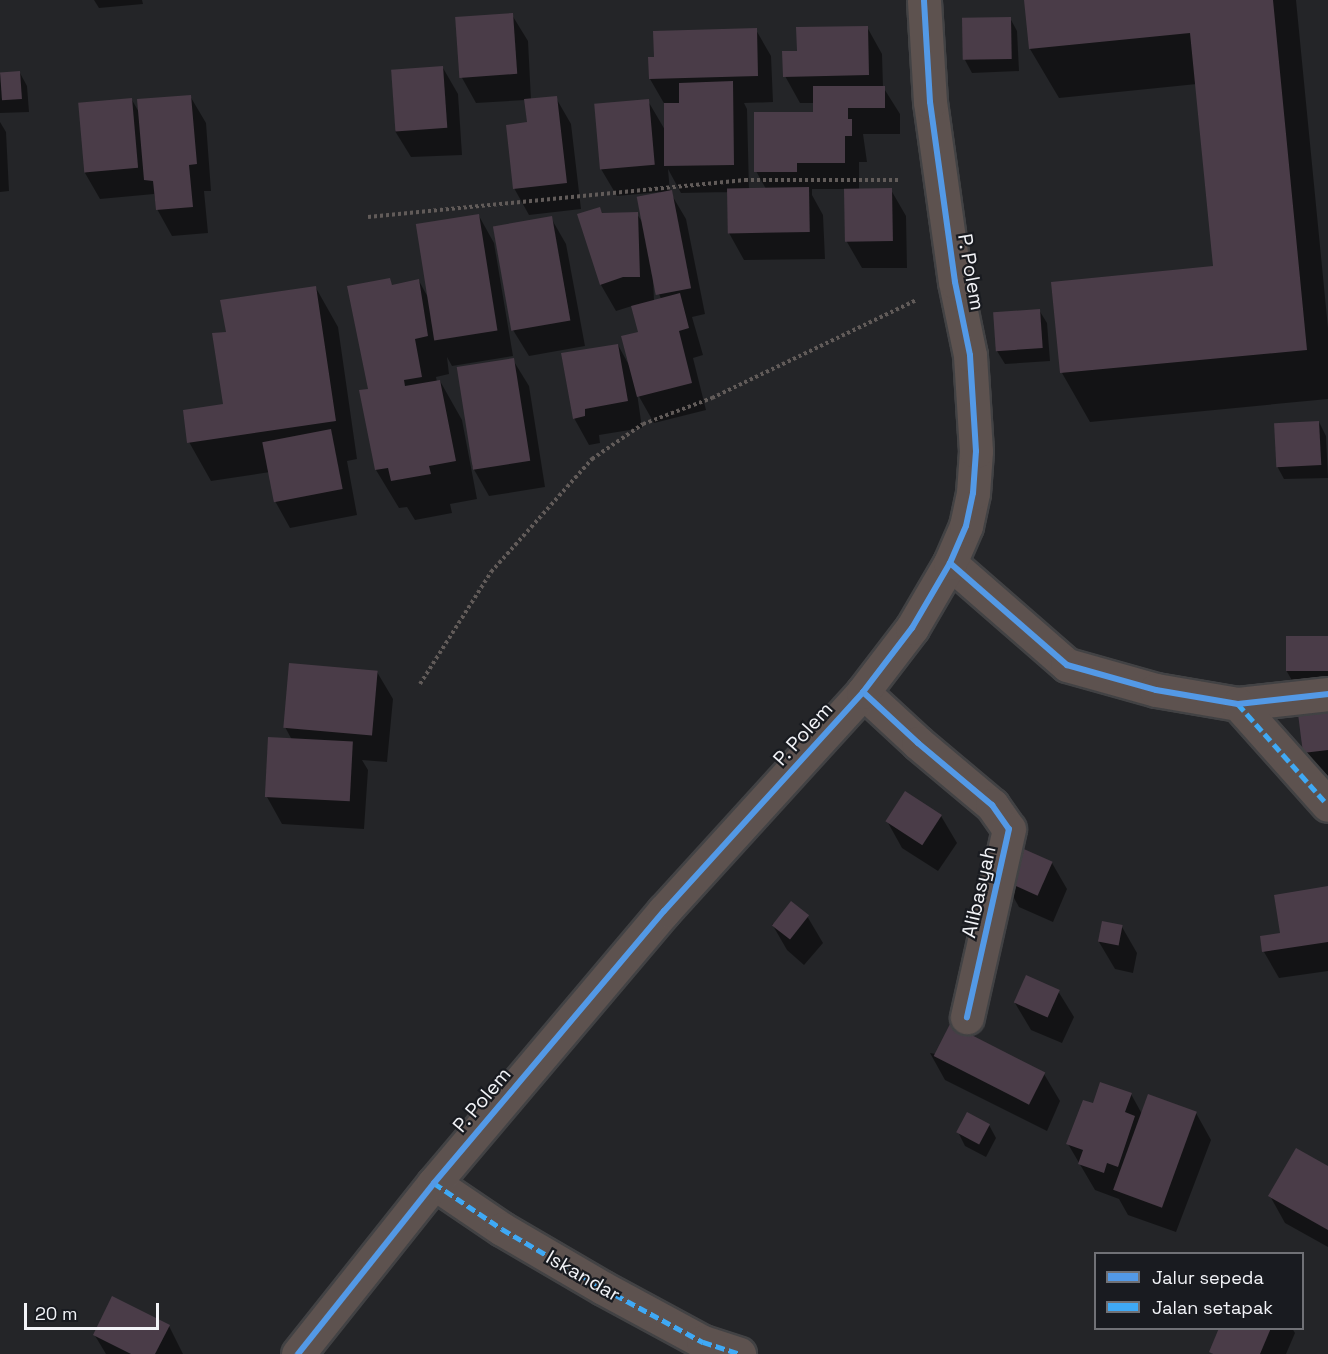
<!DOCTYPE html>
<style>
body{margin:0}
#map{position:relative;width:1328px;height:1354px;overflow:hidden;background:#242528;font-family:"Space Grotesk",sans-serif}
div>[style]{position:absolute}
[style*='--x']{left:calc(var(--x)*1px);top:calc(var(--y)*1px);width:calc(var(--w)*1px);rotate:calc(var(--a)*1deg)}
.shadow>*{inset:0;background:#0007}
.building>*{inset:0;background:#4a3c48;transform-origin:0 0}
.path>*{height:4px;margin-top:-2px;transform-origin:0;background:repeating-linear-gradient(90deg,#615b59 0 3px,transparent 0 6px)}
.roads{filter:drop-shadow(2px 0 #424244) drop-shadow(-2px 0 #424244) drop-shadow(0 2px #424244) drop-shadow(0 -2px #424244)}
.street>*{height:33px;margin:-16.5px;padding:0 16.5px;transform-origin:16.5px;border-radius:16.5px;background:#5d524f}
.quiet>*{height:4.5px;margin-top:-2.25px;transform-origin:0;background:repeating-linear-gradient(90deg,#3fa9f5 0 9px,transparent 0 13.5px)}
.cycleway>*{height:6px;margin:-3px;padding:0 3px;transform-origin:3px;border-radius:3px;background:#5399e6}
span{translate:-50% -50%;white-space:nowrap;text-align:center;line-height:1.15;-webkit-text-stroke:4.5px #191b20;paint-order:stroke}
.street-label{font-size:20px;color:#f2f3f7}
.legend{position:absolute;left:1094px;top:1252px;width:210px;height:78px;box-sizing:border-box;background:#191b20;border:2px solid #707176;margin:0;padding:8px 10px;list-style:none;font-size:18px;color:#f2f3f7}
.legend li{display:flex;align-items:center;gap:12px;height:30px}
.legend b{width:30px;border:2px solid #707176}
.scale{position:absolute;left:24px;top:1303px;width:135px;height:27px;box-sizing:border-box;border:3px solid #f2f3f7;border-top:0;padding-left:8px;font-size:18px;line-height:21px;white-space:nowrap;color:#f2f3f7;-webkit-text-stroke:4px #191b20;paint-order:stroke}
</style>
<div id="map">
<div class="shadow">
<div style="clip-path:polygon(94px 0,142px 0,143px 4px,99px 8px)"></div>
<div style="clip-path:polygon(1025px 0,1296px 0,1328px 328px,1328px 399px,1090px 422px,1062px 373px,1214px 267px,1197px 84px,1059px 98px,1030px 49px)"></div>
<div style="clip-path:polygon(512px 15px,528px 41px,531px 100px,556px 98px,571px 124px,581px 209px,529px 215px,514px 188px,529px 124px,525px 100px,476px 103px,461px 76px)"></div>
<div style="clip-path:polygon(1010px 18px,1017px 31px,1019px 71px,972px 73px,965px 60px)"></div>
<div style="clip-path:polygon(evenodd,867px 27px,882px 54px,883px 87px,900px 114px,900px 134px,863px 134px,867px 162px,859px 162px,859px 190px,891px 190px,906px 216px,907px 268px,862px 268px,847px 242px,845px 189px,812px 189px,812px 195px,823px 215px,825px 259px,744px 260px,729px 233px,728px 192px,681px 193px,668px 169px,670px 192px,686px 219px,705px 314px,692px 317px,703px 355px,693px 358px,706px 410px,654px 423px,637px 393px,642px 428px,599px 435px,600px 443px,589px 445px,574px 418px,618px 345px,630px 367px,640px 333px,632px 306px,616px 311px,601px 285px,579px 215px,600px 209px,603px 214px,637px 214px,644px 225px,660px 194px,660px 192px,617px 196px,601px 169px,596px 105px,648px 101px,665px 130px,665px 105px,650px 79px,756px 30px,771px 56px,773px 102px,744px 103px,747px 109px,749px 190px,766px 189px,756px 171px,815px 113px,815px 103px,800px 103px,785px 76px,798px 53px,867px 27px,653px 278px,661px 299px,654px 301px,653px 278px)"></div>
<div style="clip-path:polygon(443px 68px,458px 94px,462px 155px,411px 157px,395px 131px)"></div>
<div style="clip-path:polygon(20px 73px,27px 86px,29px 112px,0 113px,0 74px)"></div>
<div style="clip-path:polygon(190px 96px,206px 123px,211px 191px,204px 191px,208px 233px,172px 236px,157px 209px,154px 194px,100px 199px,85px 173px,132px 100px,140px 114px)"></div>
<div style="clip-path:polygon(0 122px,6px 132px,9px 191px,0 192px)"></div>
<div style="clip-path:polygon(479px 216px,494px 243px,513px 356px,452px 366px,447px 357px,449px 374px,436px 377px,437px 382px,440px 381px,462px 420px,477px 499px,450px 504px,452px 513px,415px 520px,407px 507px,399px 508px,376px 470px,369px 390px,389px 280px,393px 287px,419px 281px,430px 301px)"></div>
<div style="clip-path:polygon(551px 218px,566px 244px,585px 346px,529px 356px,513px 330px,495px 228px)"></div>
<div style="clip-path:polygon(316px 288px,338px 327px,357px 459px,347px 461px,357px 515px,290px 528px,275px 501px,270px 472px,211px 481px,189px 442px,224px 406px,227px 333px)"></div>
<div style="clip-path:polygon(1039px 310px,1047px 323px,1050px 361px,1005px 364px,997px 351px)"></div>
<div style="clip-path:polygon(513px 360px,529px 386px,545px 487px,489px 496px,472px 466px)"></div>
<div style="clip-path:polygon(1319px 422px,1326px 436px,1328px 478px,1284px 479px,1277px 466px)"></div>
<div style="clip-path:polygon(1328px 638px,1328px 684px,1294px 684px,1286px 670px)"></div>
<div style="clip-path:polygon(377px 672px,393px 699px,387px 762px,362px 760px,368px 770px,364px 829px,282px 824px,267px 797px,292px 740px,285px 727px)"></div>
<div style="clip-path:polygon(1328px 703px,1328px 778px,1320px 779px,1304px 753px)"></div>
<div style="clip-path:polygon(905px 793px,941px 816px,957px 843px,938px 871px,902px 848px,887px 821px)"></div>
<div style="clip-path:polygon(1052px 863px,1067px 889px,1053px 922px,1019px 907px,1004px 880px)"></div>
<div style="clip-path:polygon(1328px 888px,1328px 971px,1279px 978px,1264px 952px)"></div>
<div style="clip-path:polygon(807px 916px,823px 943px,804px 965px,787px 950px,772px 924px)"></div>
<div style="clip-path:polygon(1122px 927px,1137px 953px,1133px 973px,1115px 969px,1099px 942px)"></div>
<div style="clip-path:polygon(1058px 991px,1074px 1017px,1062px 1043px,1031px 1030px,1015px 1003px)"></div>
<div style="clip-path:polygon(930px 1053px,1044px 1074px,1060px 1101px,1047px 1131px,945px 1080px)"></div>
<div style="clip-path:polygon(1131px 1094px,1142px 1114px,1196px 1113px,1211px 1140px,1176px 1232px,1128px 1215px,1119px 1199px,1095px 1190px,1068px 1144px,1093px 1105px)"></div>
<div style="clip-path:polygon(989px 1125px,996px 1138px,986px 1157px,965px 1146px,958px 1132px)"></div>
<div style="clip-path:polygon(1328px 1168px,1328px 1247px,1285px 1223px,1270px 1196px)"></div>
<div style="clip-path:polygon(169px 1326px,183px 1354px,106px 1354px,94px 1334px)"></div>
<div style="clip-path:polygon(1220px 1328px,1292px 1328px,1295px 1333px,1286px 1354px,1212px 1354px)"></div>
</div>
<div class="building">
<div style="clip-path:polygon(1024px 0,1273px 0,1307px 350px,1060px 373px,1051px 282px,1213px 266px,1190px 33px,1029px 49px)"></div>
<div style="left:513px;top:13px;width:61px;height:58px;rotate:86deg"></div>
<div style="left:1011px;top:17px;width:42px;height:49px;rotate:89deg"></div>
<div style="clip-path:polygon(868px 26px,869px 75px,783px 77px,782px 51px,797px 51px,796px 27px)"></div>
<div style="clip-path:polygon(757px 28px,758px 76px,649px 79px,648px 57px,654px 57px,653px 31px)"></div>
<div style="left:443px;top:66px;width:62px;height:52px;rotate:86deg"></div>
<div style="left:20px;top:71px;width:28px;height:20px;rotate:86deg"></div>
<div style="clip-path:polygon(733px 81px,734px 165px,664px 166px,664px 103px,679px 103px,679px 83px)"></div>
<div style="clip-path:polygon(813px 86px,885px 86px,885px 108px,848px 108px,848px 119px,852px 119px,852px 136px,845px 136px,845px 163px,797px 163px,797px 172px,754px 172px,754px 112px,813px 112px)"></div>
<div style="clip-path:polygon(191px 95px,197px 164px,189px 165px,193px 207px,156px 210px,153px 181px,144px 180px,137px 99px)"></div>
<div style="clip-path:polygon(557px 96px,567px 183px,513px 189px,506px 125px,527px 122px,524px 99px)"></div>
<div style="left:132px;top:98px;width:70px;height:54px;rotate:85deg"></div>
<div style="left:649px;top:99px;width:66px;height:55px;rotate:85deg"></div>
<div style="left:809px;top:187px;width:45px;height:82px;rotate:89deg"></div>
<div style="left:892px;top:188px;width:53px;height:48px;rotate:89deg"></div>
<div style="left:672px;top:190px;width:100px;height:36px;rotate:79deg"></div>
<div style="clip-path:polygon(600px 207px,602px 213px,638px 212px,640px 277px,623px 277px,600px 285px,577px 214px)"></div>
<div style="left:479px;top:214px;width:118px;height:64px;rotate:81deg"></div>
<div style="left:552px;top:216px;width:106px;height:60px;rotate:80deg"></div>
<div style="clip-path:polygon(390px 278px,392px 285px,419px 279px,428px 336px,415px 339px,422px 377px,404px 380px,405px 386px,440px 380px,456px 461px,429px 466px,431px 474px,391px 481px,388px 468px,375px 470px,359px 390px,368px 389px,347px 286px)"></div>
<div style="clip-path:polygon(316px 286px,336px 421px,187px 443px,183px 410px,223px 404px,212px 333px,226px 332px,220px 300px)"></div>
<div style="clip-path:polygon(680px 293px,689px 328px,679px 331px,692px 383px,637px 397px,621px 336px,638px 332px,631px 306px)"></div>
<div style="left:1040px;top:309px;width:39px;height:47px;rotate:86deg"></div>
<div style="clip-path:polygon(618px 344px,628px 401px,585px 409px,585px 416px,573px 419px,561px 353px)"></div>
<div style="left:514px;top:358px;width:104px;height:58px;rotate:81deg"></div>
<div style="left:1319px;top:421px;width:44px;height:45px;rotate:87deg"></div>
<div style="left:331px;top:429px;width:61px;height:70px;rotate:79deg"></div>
<div style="left:1286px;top:636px;width:42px;height:35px"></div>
<div style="left:289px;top:663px;width:89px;height:65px;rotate:5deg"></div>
<div style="clip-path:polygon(1328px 702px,1328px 750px,1303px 753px,1297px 706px)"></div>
<div style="left:268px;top:737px;width:85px;height:60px;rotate:3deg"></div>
<div style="left:905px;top:791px;width:44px;height:36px;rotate:33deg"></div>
<div style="left:1017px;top:846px;width:39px;height:37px;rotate:24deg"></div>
<div style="clip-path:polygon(1328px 886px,1328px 942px,1262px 952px,1260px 936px,1280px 933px,1274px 895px)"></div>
<div style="left:791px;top:901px;width:23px;height:31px;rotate:38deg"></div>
<div style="left:1102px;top:921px;width:21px;height:21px;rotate:11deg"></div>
<div style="left:1026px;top:975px;width:37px;height:30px;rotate:24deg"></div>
<div style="left:950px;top:1024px;width:107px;height:36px;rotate:27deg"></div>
<div style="clip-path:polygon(1100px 1082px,1132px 1093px,1125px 1112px,1135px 1116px,1118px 1167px,1107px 1163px,1104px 1173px,1078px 1164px,1083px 1150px,1066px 1144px,1083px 1100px,1093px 1103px)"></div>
<div style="left:1148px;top:1094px;width:52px;height:102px;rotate:20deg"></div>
<div style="left:967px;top:1112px;width:26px;height:23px;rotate:28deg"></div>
<div style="clip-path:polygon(1296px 1148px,1328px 1166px,1328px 1230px,1268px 1196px)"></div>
<div style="clip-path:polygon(112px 1296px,170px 1325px,155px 1354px,131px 1354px,93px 1335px)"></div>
<div style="clip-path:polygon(1219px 1328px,1271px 1328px,1260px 1354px,1213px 1354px,1209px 1352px)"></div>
</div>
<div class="path">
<div style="--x:368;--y:217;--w:379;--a:-5.6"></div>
<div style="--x:745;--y:180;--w:155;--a:0"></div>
<div style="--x:420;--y:684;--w:133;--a:-57.6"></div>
<div style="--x:491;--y:572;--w:152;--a:-48.2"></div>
<div style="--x:592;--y:459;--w:62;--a:-34.5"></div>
<div style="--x:643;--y:424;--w:74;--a:-20.6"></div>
<div style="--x:712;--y:398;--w:227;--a:-25.6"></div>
</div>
<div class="roads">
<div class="street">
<div style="--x:950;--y:563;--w:155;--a:41.1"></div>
<div style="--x:1067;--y:665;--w:92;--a:15.7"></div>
<div style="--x:1156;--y:690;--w:83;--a:9.7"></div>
<div style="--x:1238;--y:704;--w:91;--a:-6.3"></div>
<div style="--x:863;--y:692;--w:75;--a:42.8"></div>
<div style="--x:918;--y:743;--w:97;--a:40"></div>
<div style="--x:992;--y:805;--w:29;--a:55"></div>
<div style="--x:1009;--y:829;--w:193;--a:102.6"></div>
<div style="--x:1238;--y:704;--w:135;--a:48.3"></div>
<div style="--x:434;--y:1183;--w:82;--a:34.1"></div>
<div style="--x:502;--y:1229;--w:117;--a:30.3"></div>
<div style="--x:603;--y:1288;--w:114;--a:28.4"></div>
<div style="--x:703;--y:1342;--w:38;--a:18"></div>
<div style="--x:298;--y:1354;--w:218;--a:-51.5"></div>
<div style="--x:434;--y:1183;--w:356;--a:-49.8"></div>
<div style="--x:664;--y:911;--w:296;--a:-47.7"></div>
<div style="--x:863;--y:692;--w:81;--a:-52.6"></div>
<div style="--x:912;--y:628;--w:75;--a:-59.7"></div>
<div style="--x:950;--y:563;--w:40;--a:-66.6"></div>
<div style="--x:966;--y:526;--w:34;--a:-78"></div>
<div style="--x:973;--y:493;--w:42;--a:-85.9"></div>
<div style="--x:976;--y:451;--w:96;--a:-93.6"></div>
<div style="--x:970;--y:355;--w:75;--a:-101.6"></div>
<div style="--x:955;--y:282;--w:182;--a:-97.9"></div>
<div style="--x:930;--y:102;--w:102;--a:-93.4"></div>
</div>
</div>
<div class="quiet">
<div style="--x:1238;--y:704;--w:135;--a:48.3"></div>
<div style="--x:434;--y:1183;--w:82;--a:34.1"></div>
<div style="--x:502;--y:1229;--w:117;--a:30.3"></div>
<div style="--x:603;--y:1288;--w:114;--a:28.4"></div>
<div style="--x:703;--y:1342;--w:38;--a:18"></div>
</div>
<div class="cycleway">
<div style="--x:950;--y:563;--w:155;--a:41.1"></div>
<div style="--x:1067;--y:665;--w:92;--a:15.7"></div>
<div style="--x:1156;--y:690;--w:83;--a:9.7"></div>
<div style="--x:1238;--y:704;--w:91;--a:-6.3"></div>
<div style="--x:863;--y:692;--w:75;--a:42.8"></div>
<div style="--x:918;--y:743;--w:97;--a:40"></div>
<div style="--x:992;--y:805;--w:29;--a:55"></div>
<div style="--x:1009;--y:829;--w:193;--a:102.6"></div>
<div style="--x:298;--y:1354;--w:218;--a:-51.5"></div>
<div style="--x:434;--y:1183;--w:356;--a:-49.8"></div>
<div style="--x:664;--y:911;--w:296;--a:-47.7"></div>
<div style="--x:863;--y:692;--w:81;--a:-52.6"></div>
<div style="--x:912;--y:628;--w:75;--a:-59.7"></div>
<div style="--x:950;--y:563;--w:40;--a:-66.6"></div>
<div style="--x:966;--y:526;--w:34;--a:-78"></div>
<div style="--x:973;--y:493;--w:42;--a:-85.9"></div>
<div style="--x:976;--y:451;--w:96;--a:-93.6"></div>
<div style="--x:970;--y:355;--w:75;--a:-101.6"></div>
<div style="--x:955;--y:282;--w:182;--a:-97.9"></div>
<div style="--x:930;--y:102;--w:102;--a:-93.4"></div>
</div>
<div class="street-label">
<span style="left:971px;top:272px;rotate:80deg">P. Polem</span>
<span style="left:803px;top:734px;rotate:-48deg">P. Polem</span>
<span style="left:979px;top:892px;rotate:-77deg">Alibasyah</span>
<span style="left:482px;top:1100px;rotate:-50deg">P. Polem</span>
<span style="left:583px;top:1276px;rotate:30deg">Iskandar</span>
</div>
<ul class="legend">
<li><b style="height:8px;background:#5399e6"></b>Jalur sepeda</li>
<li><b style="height:8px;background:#3fa9f5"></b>Jalan setapak</li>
</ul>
<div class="scale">20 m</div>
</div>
